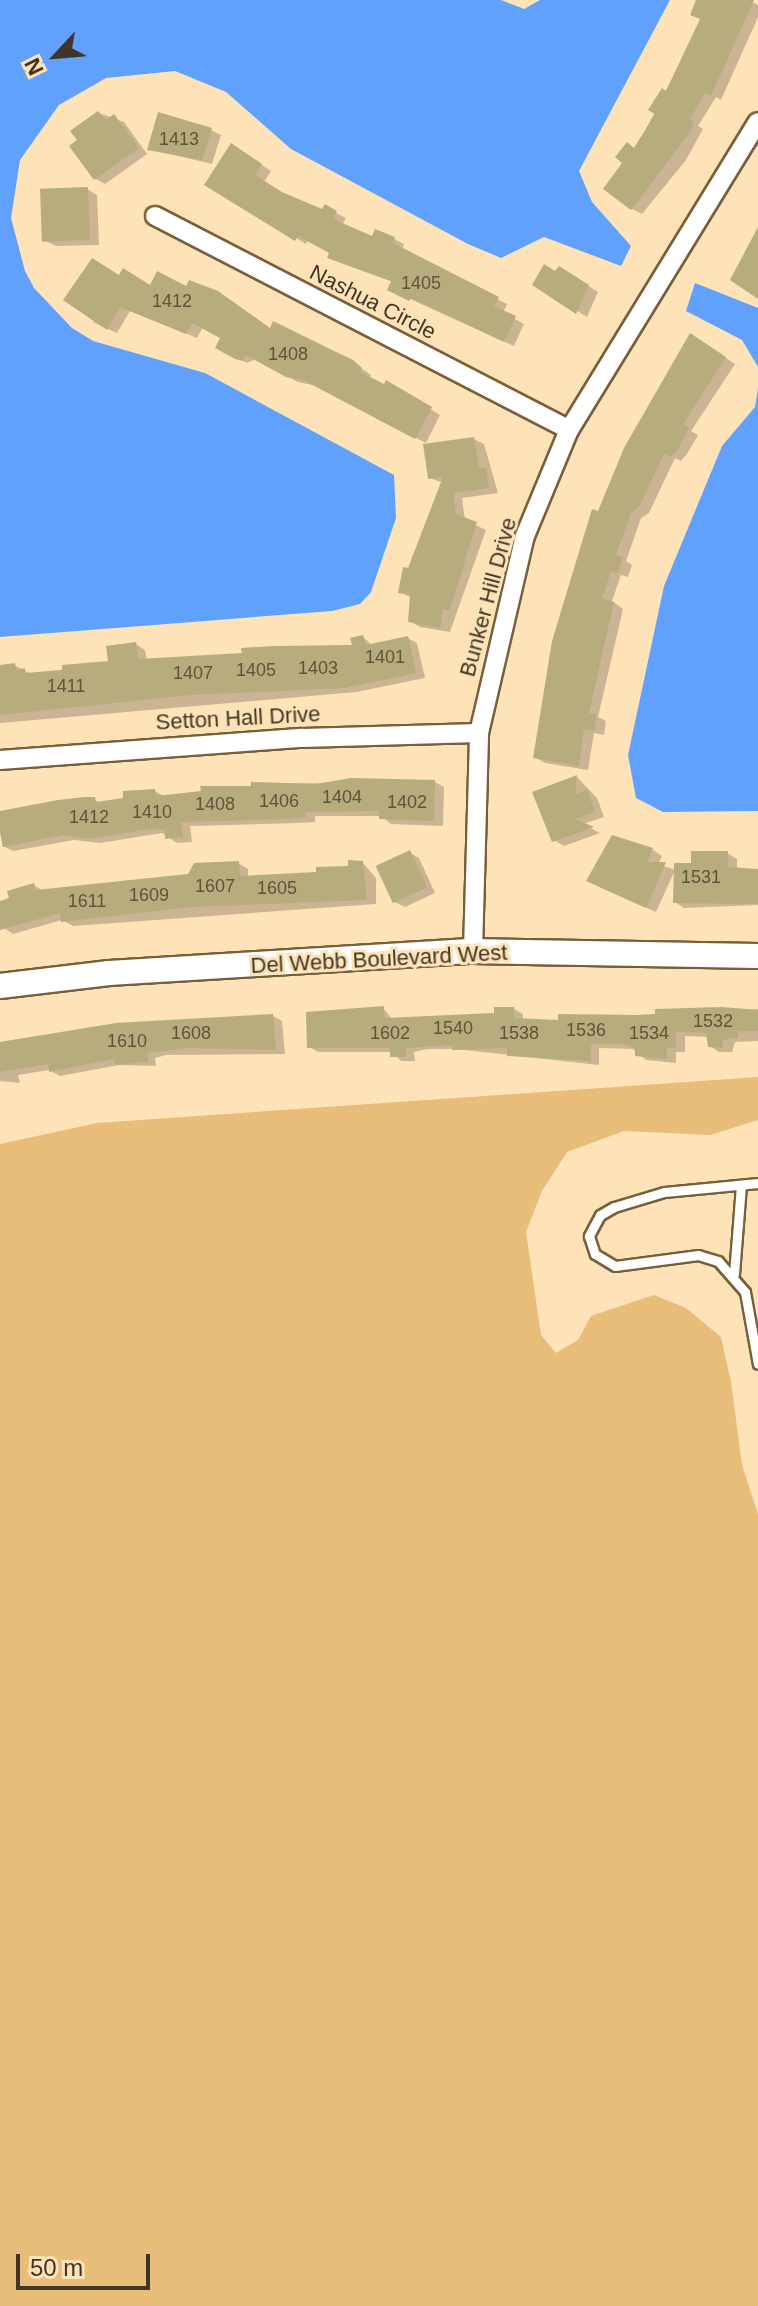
<!DOCTYPE html>
<style>
body{margin:0}
#map{position:relative;width:758px;height:2306px;overflow:hidden;background:#fee2b8;font-family:Helvetica,sans-serif}
div>[style]{position:absolute}
[style*='--x']{left:calc(var(--x)*1px);top:calc(var(--y)*1px);width:calc(var(--w)*1px);rotate:calc(var(--a)*1deg)}
.green>*{inset:0;background:#e8bc79}
.water>*{inset:0;background:#60a1fd}
.shadow>*{inset:0;background:#0003}
.building>*{inset:0;background:#b6ac7e;transform-origin:0 0}
.roads{filter:drop-shadow(2px 0 #785f39) drop-shadow(-2px 0 #785f39) drop-shadow(0 2px #785f39) drop-shadow(0 -2px #785f39)}
.service>*{height:9px;margin:-4.5px;padding:0 4.5px;transform-origin:4.5px;border-radius:4.5px;background:#fff}
.minor>*{height:18px;margin:-9px;padding:0 9px;transform-origin:9px;border-radius:9px;background:#fff}
.tertiary>*{height:24px;margin:-12px;padding:0 12px;transform-origin:12px;border-radius:12px;background:#fff}
span{translate:-50% -50%;white-space:nowrap;text-align:center;line-height:1.15;-webkit-text-stroke:6px #fee2b8;paint-order:stroke}
.number-label{font-size:18px;color:#5e543b}
.number-label span{-webkit-text-stroke-width:0}
.street-label{font-size:22px;color:#413625}
.north{position:absolute;left:16px;top:16px;width:80px;height:80px;-webkit-text-stroke:6px #fee2b8;paint-order:stroke;rotate:244deg;font-size:22px;font-weight:700;line-height:32px;text-align:center;color:#413625}
.north::after{content:'';display:block;margin:auto;width:28px;height:36px;background:#413625;clip-path:polygon(50% 0,100% 100%,50% 72%,0 100%)}
.scale{position:absolute;left:16px;top:2254px;width:134px;height:36px;box-sizing:border-box;border:4px solid #413625;border-top:0;padding-left:10px;font-size:24px;line-height:28px;white-space:nowrap;color:#413625;-webkit-text-stroke:6px #fee2b8;paint-order:stroke}
</style>
<div id="map">
<div class="green">
<div style="clip-path:polygon(758px 1077px,758px 1120px,710px 1135px,624px 1131px,567px 1152px,542px 1191px,526px 1232px,541px 1335px,556px 1353px,578px 1340px,591px 1316px,654px 1295px,686px 1308px,721px 1337px,731px 1382px,742px 1465px,758px 1514px,758px 2306px,0 2306px,0 1144px,97px 1123px)"></div>
</div>
<div class="water">
<div style="clip-path:polygon(0 0,501px 0,524px 9px,540px 0,670px 0,579px 171px,592px 202px,631px 246px,621px 266px,544px 237px,501px 258px,468px 244px,291px 149px,226px 92px,175px 71px,106px 78px,59px 105px,20px 160px,11px 218px,25px 271px,34px 288px,72px 328px,93px 341px,205px 373px,394px 475px,396px 518px,371px 592px,360px 604px,332px 611px,0 637px)"></div>
<div style="clip-path:polygon(695px 283px,758px 308px,758px 367px,742px 340px,686px 311px)"></div>
<div style="clip-path:polygon(758px 388px,758px 811px,663px 812px,636px 798px,628px 755px,664px 586px,722px 446px,755px 407px)"></div>
</div>
<div class="shadow">
<div style="clip-path:polygon(698px 0,748px 0,758px 5px,758px 17px,721px 100px,716px 97px,698px 126px,703px 129px,686px 160px,642px 214px,632px 209px,636px 149px,702px 20px)"></div>
<div style="clip-path:polygon(99px 113px,124px 122px,147px 154px,105px 184px,96px 179px,80px 141px)"></div>
<div style="clip-path:polygon(211px 130px,221px 135px,212px 164px,149px 149px)"></div>
<div style="clip-path:polygon(241px 151px,271px 171px,264px 182px,285px 196px,322px 212px,325px 207px,346px 218px,342px 225px,373px 238px,394px 239px,404px 244px,402px 250px,507px 304px,503px 313px,524px 324px,514px 346px,399px 294px,393px 282px,339px 262px,331px 253px,308px 240px,306px 244px,206px 184px)"></div>
<div style="clip-path:polygon(87px 189px,97px 195px,99px 245px,56px 246px,46px 241px)"></div>
<div style="clip-path:polygon(560px 268px,598px 292px,587px 317px,534px 284px)"></div>
<div style="clip-path:polygon(120px 277px,352px 362px,371px 375px,369px 379px,385px 387px,387px 382px,440px 415px,426px 443px,317px 386px,298px 382px,256px 359px,247px 363px,218px 347px,223px 338px,203px 327px,197px 338px,130px 311px,117px 333px,93px 322px)"></div>
<div style="clip-path:polygon(700px 341px,735px 364px,691px 431px,698px 435px,687px 454px,681px 461px,675px 458px,649px 513px,641px 518px,626px 561px,632px 565px,628px 577px,621px 575px,612px 601px,623px 609px,598px 717px,606px 721px,604px 735px,594px 733px,588px 770px,545px 763px,535px 757px,599px 514px)"></div>
<div style="clip-path:polygon(474px 439px,484px 444px,498px 493px,462px 498px,465px 520px,486px 530px,450px 632px,420px 627px,410px 621px,410px 597px,400px 592px,443px 483px,430px 478px)"></div>
<div style="clip-path:polygon(363px 637px,373px 646px,407px 638px,417px 643px,425px 678px,356px 692px,0 723px,0 667px,14px 665px,31px 674px,110px 663px,136px 644px,145px 650px,147px 661px,354px 647px)"></div>
<div style="clip-path:polygon(577px 777px,597px 798px,604px 817px,583px 824px,600px 833px,564px 846px,554px 840px,535px 793px)"></div>
<div style="clip-path:polygon(435px 782px,444px 787px,443px 826px,391px 824px,381px 816px,315px 816px,315px 822px,298px 823px,190px 826px,192px 842px,177px 843px,162px 833px,100px 843px,74px 840px,13px 851px,3px 846px,0 828px,0 813px,94px 799px,101px 804px,155px 791px,165px 797px,253px 788px,253px 784px)"></div>
<div style="clip-path:polygon(613px 838px,653px 850px,662px 856px,658px 864px,675px 870px,656px 912px,598px 886px)"></div>
<div style="clip-path:polygon(410px 853px,419px 858px,435px 893px,405px 907px,395px 902px)"></div>
<div style="clip-path:polygon(727px 853px,737px 859px,737px 870px,758px 871px,758px 905px,684px 908px,675px 902px,693px 865px)"></div>
<div style="clip-path:polygon(238px 863px,248px 869px,248px 877px,318px 874px,363px 863px,376px 878px,376px 904px,73px 926px,62px 920px,13px 934px,4px 928px,0 917px,0 903px,33px 885px,44px 891px,189px 876px)"></div>
<div style="clip-path:polygon(383px 1008px,393px 1020px,495px 1015px,514px 1009px,523px 1014px,523px 1021px,560px 1022px,758px 1009px,758px 1041px,735px 1042px,732px 1052px,719px 1052px,710px 1046px,709px 1037px,685px 1036px,685px 1052px,676px 1052px,676px 1063px,646px 1060px,633px 1049px,599px 1048px,599px 1065px,455px 1049px,427px 1049px,414px 1052px,415px 1061px,401px 1061px,392px 1052px,318px 1052px,309px 1047px)"></div>
<div style="clip-path:polygon(273px 1016px,282px 1021px,285px 1054px,166px 1055px,155px 1058px,156px 1066px,119px 1065px,60px 1076px,49px 1070px,18px 1075px,20px 1083px,0 1081px,0 1042px,116px 1025px)"></div>
</div>
<div class="building">
<div style="clip-path:polygon(696px 0,754px 0,711px 96px,705px 93px,690px 119px,694px 122px,690px 132px,631px 210px,603px 189px,622px 163px,615px 157px,627px 142px,634px 148px,655px 114px,648px 110px,662px 88px,666px 91px,700px 19px,690px 15px)"></div>
<div style="clip-path:polygon(98px 111px,106px 120px,114px 114px,139px 148px,94px 180px,69px 146px,77px 140px,70px 131px)"></div>
<div style="clip-path:polygon(158px 112px,212px 128px,202px 160px,147px 150px)"></div>
<div style="clip-path:polygon(231px 143px,262px 164px,255px 175px,282px 192px,322px 209px,325px 204px,337px 211px,333px 219px,372px 236px,375px 229px,395px 237px,393px 243px,499px 297px,494px 306px,516px 316px,504px 342px,411px 298px,409px 301px,387px 290px,391px 281px,327px 258px,329px 253px,298px 236px,295px 241px,204px 185px)"></div>
<div style="left:88px;top:187px;width:53px;height:48px;rotate:88deg"></div>
<div style="clip-path:polygon(758px 227px,758px 299px,730px 280px)"></div>
<div style="clip-path:polygon(92px 258px,119px 275px,123px 268px,150px 285px,157px 271px,186px 286px,189px 280px,218px 291px,270px 328px,273px 321px,330px 349px,353px 360px,362px 368px,360px 372px,384px 384px,386px 380px,432px 407px,415px 439px,305px 381px,286px 377px,246px 355px,243px 361px,235px 359px,215px 348px,220px 338px,192px 323px,186px 334px,120px 307px,107px 330px,63px 300px)"></div>
<div style="clip-path:polygon(544px 264px,555px 271px,559px 266px,589px 285px,576px 314px,532px 285px)"></div>
<div style="clip-path:polygon(690px 333px,726px 357px,683px 424px,689px 428px,678px 449px,671px 457px,664px 454px,639px 507px,631px 513px,616px 555px,623px 557px,618px 573px,611px 571px,602px 598px,614px 602px,589px 713px,597px 714px,594px 731px,584px 729px,579px 766px,533px 758px,552px 641px,592px 509px,598px 511px,624px 448px)"></div>
<div style="clip-path:polygon(474px 437px,479px 469px,486px 468px,489px 488px,453px 493px,456px 514px,477px 522px,453px 600px,449px 610px,443px 609px,440px 628px,408px 622px,410px 595px,398px 593px,403px 567px,408px 568px,443px 477px,428px 479px,423px 444px)"></div>
<div style="clip-path:polygon(363px 635px,366px 645px,408px 636px,416px 673px,345px 688px,191px 695px,0 715px,0 665px,15px 663px,16px 670px,25px 668px,25px 673px,62px 670px,62px 665px,108px 661px,106px 646px,136px 642px,138px 659px,242px 653px,241px 648px,274px 646px,352px 645px,350px 638px)"></div>
<div style="clip-path:polygon(577px 775px,575px 795px,587px 790px,595px 812px,575px 819px,594px 827px,552px 842px,532px 792px)"></div>
<div style="clip-path:polygon(351px 778px,435px 780px,434px 821px,379px 819px,379px 811px,306px 812px,306px 817px,287px 819px,181px 822px,183px 837px,165px 839px,165px 830px,151px 829px,89px 839px,63px 835px,3px 847px,0 832px,0 811px,58px 800px,84px 797px,95px 797px,96px 802px,123px 798px,123px 791px,155px 789px,156px 796px,201px 791px,200px 786px,251px 786px,251px 782px,316px 784px)"></div>
<div style="clip-path:polygon(612px 835px,653px 848px,647px 862px,666px 862px,646px 908px,586px 881px)"></div>
<div style="left:410px;top:850px;width:41px;height:38px;rotate:65deg"></div>
<div style="clip-path:polygon(691px 851px,728px 851px,728px 867px,758px 869px,758px 904px,673px 903px,674px 863px,691px 863px)"></div>
<div style="clip-path:polygon(348px 860px,363px 861px,367px 900px,190px 907px,61px 922px,60px 913px,0 930px,0 901px,9px 898px,7px 891px,34px 883px,36px 890px,121px 881px,188px 874px,194px 863px,239px 861px,240px 876px,316px 872px,316px 867px,348px 866px)"></div>
<div style="clip-path:polygon(384px 1006px,384px 1018px,494px 1013px,494px 1007px,514px 1007px,514px 1018px,558px 1020px,558px 1014px,636px 1015px,655px 1014px,655px 1009px,722px 1007px,758px 1010px,758px 1031px,738px 1031px,738px 1038px,723px 1040px,723px 1048px,708px 1047px,706px 1033px,676px 1032px,676px 1048px,667px 1048px,667px 1059px,635px 1056px,635px 1048px,622px 1044px,591px 1044px,591px 1061px,507px 1056px,507px 1048px,452px 1050px,452px 1045px,406px 1048px,406px 1057px,390px 1057px,390px 1048px,307px 1048px,306px 1012px)"></div>
<div style="clip-path:polygon(273px 1014px,276px 1050px,187px 1048px,147px 1053px,148px 1062px,115px 1065px,114px 1059px,49px 1072px,48px 1064px,0 1072px,0 1042px,116px 1023px)"></div>
</div>
<div class="roads">
<div class="service">
<div style="--x:758;--y:1183;--w:94;--a:174.5"></div>
<div style="--x:664;--y:1192;--w:52;--a:163.3"></div>
<div style="--x:614;--y:1207;--w:16;--a:150"></div>
<div style="--x:600;--y:1215;--w:24;--a:118"></div>
<div style="--x:589;--y:1236;--w:19;--a:72"></div>
<div style="--x:595;--y:1254;--w:23;--a:31"></div>
<div style="--x:615;--y:1266;--w:84;--a:-7.5"></div>
<div style="--x:698;--y:1255;--w:21;--a:17"></div>
<div style="--x:718;--y:1261;--w:41;--a:48.9"></div>
<div style="--x:745;--y:1292;--w:73;--a:79.8"></div>
<div style="--x:734;--y:1274;--w:89;--a:-85.5"></div>
</div>
<div class="minor">
<div style="--x:155;--y:216;--w:466;--a:27.3"></div>
<div style="--x:0;--y:760;--w:303;--a:-4.2"></div>
<div style="--x:302;--y:738;--w:177;--a:-1.6"></div>
<div style="--x:473;--y:951;--w:218;--a:-88.4"></div>
<div style="--x:479;--y:733;--w:202;--a:-76.9"></div>
<div style="--x:525;--y:536;--w:115;--a:-67.5"></div>
<div style="--x:569;--y:430;--w:361;--a:-58.5"></div>
</div>
<div class="tertiary">
<div style="--x:0;--y:986;--w:110;--a:-6.8"></div>
<div style="--x:109;--y:973;--w:365;--a:-3.5"></div>
<div style="--x:473;--y:951;--w:285;--a:1"></div>
</div>
</div>
<div class="number-label">
<span style="left:179px;top:139px">1413</span>
<span style="left:421px;top:283px">1405</span>
<span style="left:172px;top:301px">1412</span>
<span style="left:288px;top:354px">1408</span>
<span style="left:385px;top:657px">1401</span>
<span style="left:318px;top:668px">1403</span>
<span style="left:256px;top:670px">1405</span>
<span style="left:193px;top:673px">1407</span>
<span style="left:66px;top:686px">1411</span>
<span style="left:342px;top:797px">1404</span>
<span style="left:279px;top:801px">1406</span>
<span style="left:407px;top:802px">1402</span>
<span style="left:215px;top:804px">1408</span>
<span style="left:152px;top:812px">1410</span>
<span style="left:89px;top:817px">1412</span>
<span style="left:701px;top:877px">1531</span>
<span style="left:215px;top:886px">1607</span>
<span style="left:277px;top:888px">1605</span>
<span style="left:149px;top:895px">1609</span>
<span style="left:87px;top:901px">1611</span>
<span style="left:713px;top:1021px">1532</span>
<span style="left:453px;top:1028px">1540</span>
<span style="left:586px;top:1030px">1536</span>
<span style="left:191px;top:1033px">1608</span>
<span style="left:390px;top:1033px">1602</span>
<span style="left:519px;top:1033px">1538</span>
<span style="left:649px;top:1033px">1534</span>
<span style="left:127px;top:1041px">1610</span>
</div>
<div class="street-label">
<span style="left:373px;top:302px;rotate:27deg">Nashua Circle</span>
<span style="left:488px;top:597px;rotate:-75deg">Bunker Hill Drive</span>
<span style="left:238px;top:718px;rotate:-3deg">Setton Hall Drive</span>
<span style="left:379px;top:959px;rotate:-3deg">Del Webb Boulevard West</span>
</div>
<div class="north">N</div>
<div class="scale">50 m</div>
</div>
